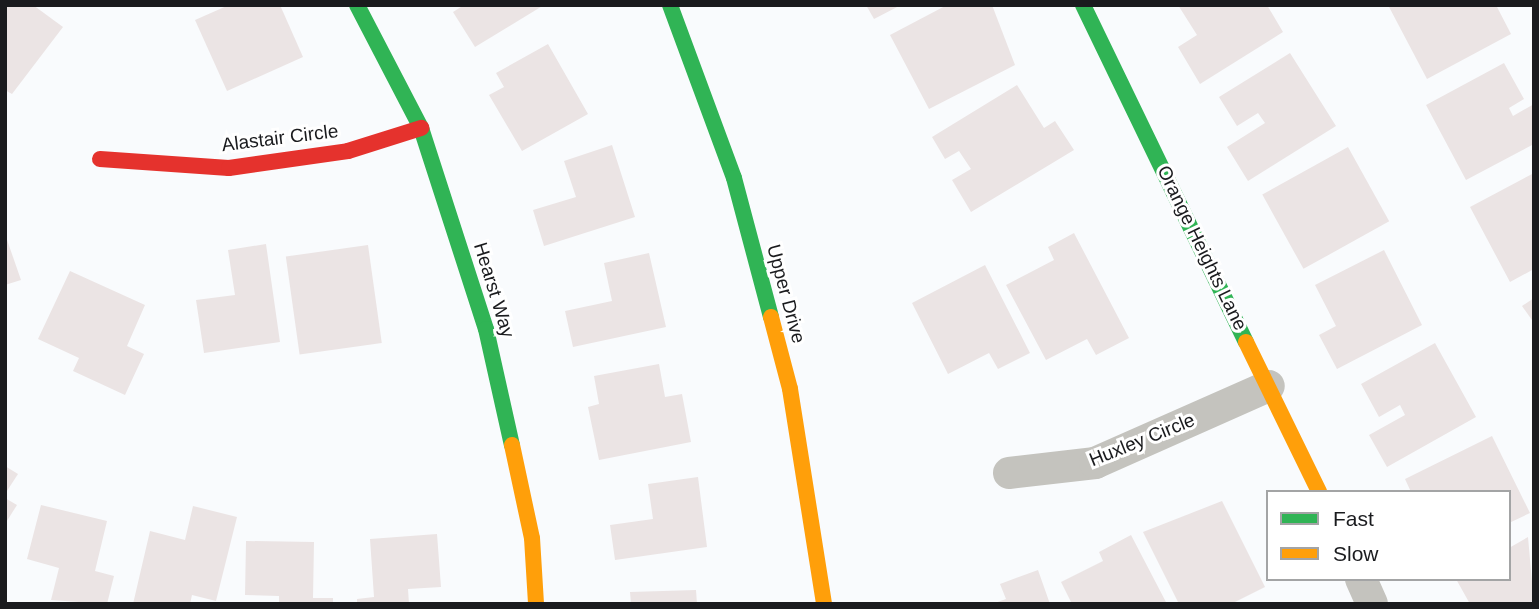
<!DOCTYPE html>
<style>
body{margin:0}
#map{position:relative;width:1539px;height:609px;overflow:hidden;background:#f9fbfd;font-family:Helvetica,sans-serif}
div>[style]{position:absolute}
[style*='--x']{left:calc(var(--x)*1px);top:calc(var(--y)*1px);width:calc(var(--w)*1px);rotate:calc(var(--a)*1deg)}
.building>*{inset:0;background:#ebe4e4;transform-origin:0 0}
.street>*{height:32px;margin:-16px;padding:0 16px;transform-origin:16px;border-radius:16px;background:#c4c3be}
.fast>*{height:16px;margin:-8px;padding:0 8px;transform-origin:8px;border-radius:8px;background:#30b455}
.slow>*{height:16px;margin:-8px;padding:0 8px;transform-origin:8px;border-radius:8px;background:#ff9f0a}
.jam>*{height:16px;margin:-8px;padding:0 8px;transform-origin:8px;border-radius:8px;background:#e5322d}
span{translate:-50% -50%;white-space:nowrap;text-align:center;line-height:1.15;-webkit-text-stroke:6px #fff;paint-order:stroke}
.street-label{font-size:19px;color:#1a1b1e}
.frame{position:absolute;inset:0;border:7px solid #1a1b1e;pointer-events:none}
.legend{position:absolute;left:1266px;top:490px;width:245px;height:91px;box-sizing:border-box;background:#fff;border:2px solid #a3a4a5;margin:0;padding:9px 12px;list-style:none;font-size:21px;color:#1a1b1e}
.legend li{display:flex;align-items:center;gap:14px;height:35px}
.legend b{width:35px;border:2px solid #a3a4a5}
</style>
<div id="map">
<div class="building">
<div style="clip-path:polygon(5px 5px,33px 5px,63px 27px,12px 94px,5px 90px)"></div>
<div style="clip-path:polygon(229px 5px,280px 5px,303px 57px,227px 91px,195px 20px)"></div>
<div style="clip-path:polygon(464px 5px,544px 5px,475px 47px,453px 12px)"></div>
<div style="clip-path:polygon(866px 5px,901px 5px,874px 19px)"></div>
<div style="clip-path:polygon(947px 5px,992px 5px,1015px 65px,929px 109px,890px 35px)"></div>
<div style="clip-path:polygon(1178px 5px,1267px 5px,1283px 32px,1200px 84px,1178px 47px,1197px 35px)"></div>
<div style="clip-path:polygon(1388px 5px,1496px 5px,1511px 34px,1427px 79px)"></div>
<div style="clip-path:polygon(548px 44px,588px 114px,522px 151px,489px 95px,504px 87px,496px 73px)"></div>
<div style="clip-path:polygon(1290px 53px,1336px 126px,1248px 181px,1227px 147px,1265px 123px,1258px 113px,1237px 126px,1219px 97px)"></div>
<div style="clip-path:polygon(1504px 63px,1524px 99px,1509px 108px,1513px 116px,1534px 104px,1534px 144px,1466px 180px,1426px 105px)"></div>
<div style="clip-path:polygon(1017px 85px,1044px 128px,1055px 121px,1074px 150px,971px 212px,952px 180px,971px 169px,959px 151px,945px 159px,932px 137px)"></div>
<div style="clip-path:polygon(612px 145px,635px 217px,544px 246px,533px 210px,576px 197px,564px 161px)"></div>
<div style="left:1348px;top:147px;width:85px;height:98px;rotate:61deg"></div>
<div style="clip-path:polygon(1534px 173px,1534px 269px,1510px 282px,1470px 207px)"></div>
<div style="clip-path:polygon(1074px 233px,1129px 338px,1096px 355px,1087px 339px,1046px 360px,1006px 285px,1054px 260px,1048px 247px)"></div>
<div style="clip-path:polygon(5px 234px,21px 280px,5px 285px)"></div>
<div style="clip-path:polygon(266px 244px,280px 342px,204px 353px,196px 300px,235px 295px,228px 250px)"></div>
<div style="left:368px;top:245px;width:99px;height:83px;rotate:82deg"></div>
<div style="clip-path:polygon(1384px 250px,1422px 325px,1337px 369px,1319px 335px,1336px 326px,1315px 285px)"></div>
<div style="clip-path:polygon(649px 253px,666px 327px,573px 347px,565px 311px,612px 301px,604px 263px)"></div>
<div style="clip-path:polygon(985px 265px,1030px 353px,998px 369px,989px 353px,948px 374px,912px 303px)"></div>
<div style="clip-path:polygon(70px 271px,145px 305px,127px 346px,144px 354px,125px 395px,73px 371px,79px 358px,38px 339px)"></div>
<div style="clip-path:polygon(1534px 298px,1534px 323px,1522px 306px)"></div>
<div style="clip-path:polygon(1435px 343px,1476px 417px,1387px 467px,1369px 435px,1405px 415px,1400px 405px,1379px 417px,1361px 384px)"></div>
<div style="clip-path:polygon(659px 364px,665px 397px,682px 394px,691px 442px,599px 460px,588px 407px,599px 404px,594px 376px)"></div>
<div style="clip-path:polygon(1492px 436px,1530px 513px,1509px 523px,1509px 492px,1411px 492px,1405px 479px)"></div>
<div style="clip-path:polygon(5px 466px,18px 474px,5px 494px)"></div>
<div style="clip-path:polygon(698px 477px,707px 547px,615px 560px,610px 525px,653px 519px,648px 484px)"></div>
<div style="clip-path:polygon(5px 498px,17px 505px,5px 524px)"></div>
<div style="clip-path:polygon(1222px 501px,1265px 587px,1231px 604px,1179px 604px,1143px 532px)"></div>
<div style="clip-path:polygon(41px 505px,107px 521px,95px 571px,114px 576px,107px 604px,51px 600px,59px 568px,27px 559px)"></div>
<div style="clip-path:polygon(193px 506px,237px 517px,216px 601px,192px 595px,190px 604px,133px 604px,150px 531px,185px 540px)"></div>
<div style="clip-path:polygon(437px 534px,441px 587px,408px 589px,409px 604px,357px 604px,357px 599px,374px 597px,370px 539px)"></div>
<div style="clip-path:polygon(1131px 535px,1167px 604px,1072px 604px,1061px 582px,1103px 561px,1099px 552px)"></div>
<div style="clip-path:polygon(1528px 537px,1534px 604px,1470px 604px,1456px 579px,1509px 579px,1509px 548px)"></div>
<div style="clip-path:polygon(246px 541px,314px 542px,313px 598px,333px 598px,333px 604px,279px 604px,279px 596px,245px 595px)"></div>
<div style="clip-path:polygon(1038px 570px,1050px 604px,992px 604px,1006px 599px,1000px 584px)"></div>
<div style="clip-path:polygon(696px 590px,697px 604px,631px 604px,630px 592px)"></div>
</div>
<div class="street">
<div style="--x:1009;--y:473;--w:87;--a:-6.6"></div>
<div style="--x:1095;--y:463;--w:190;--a:-23.9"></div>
<div style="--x:1361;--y:579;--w:27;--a:66"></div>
</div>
<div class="fast">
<div style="--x:357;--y:5;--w:139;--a:62.5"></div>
<div style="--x:421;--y:128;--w:211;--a:72.1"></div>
<div style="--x:486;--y:329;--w:119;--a:77.4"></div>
<div style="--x:670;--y:5;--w:184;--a:69.7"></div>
<div style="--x:734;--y:178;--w:144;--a:75.1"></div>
<div style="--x:1083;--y:5;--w:374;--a:64.2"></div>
</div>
<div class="slow">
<div style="--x:771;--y:317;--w:74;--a:75.2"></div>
<div style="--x:790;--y:389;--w:218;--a:81"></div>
<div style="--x:1246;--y:342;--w:167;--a:64"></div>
<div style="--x:512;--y:445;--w:95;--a:77.9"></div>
<div style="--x:532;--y:538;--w:66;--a:86.5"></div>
</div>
<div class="jam">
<div style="--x:100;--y:159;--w:129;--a:4"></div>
<div style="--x:229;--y:168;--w:120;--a:-8.1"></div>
<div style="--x:348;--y:151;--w:77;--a:-17.5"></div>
</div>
<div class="street-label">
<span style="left:280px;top:138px;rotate:-7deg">Alastair Circle</span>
<span style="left:1202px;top:248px;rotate:64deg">Orange Heights Lane</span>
<span style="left:494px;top:290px;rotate:73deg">Hearst Way</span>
<span style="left:786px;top:294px;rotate:75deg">Upper Drive</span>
<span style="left:1142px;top:440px;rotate:-22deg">Huxley Circle</span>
</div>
<div class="frame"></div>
<ul class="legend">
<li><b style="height:9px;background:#30b455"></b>Fast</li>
<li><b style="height:9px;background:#ff9f0a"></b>Slow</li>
</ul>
</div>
